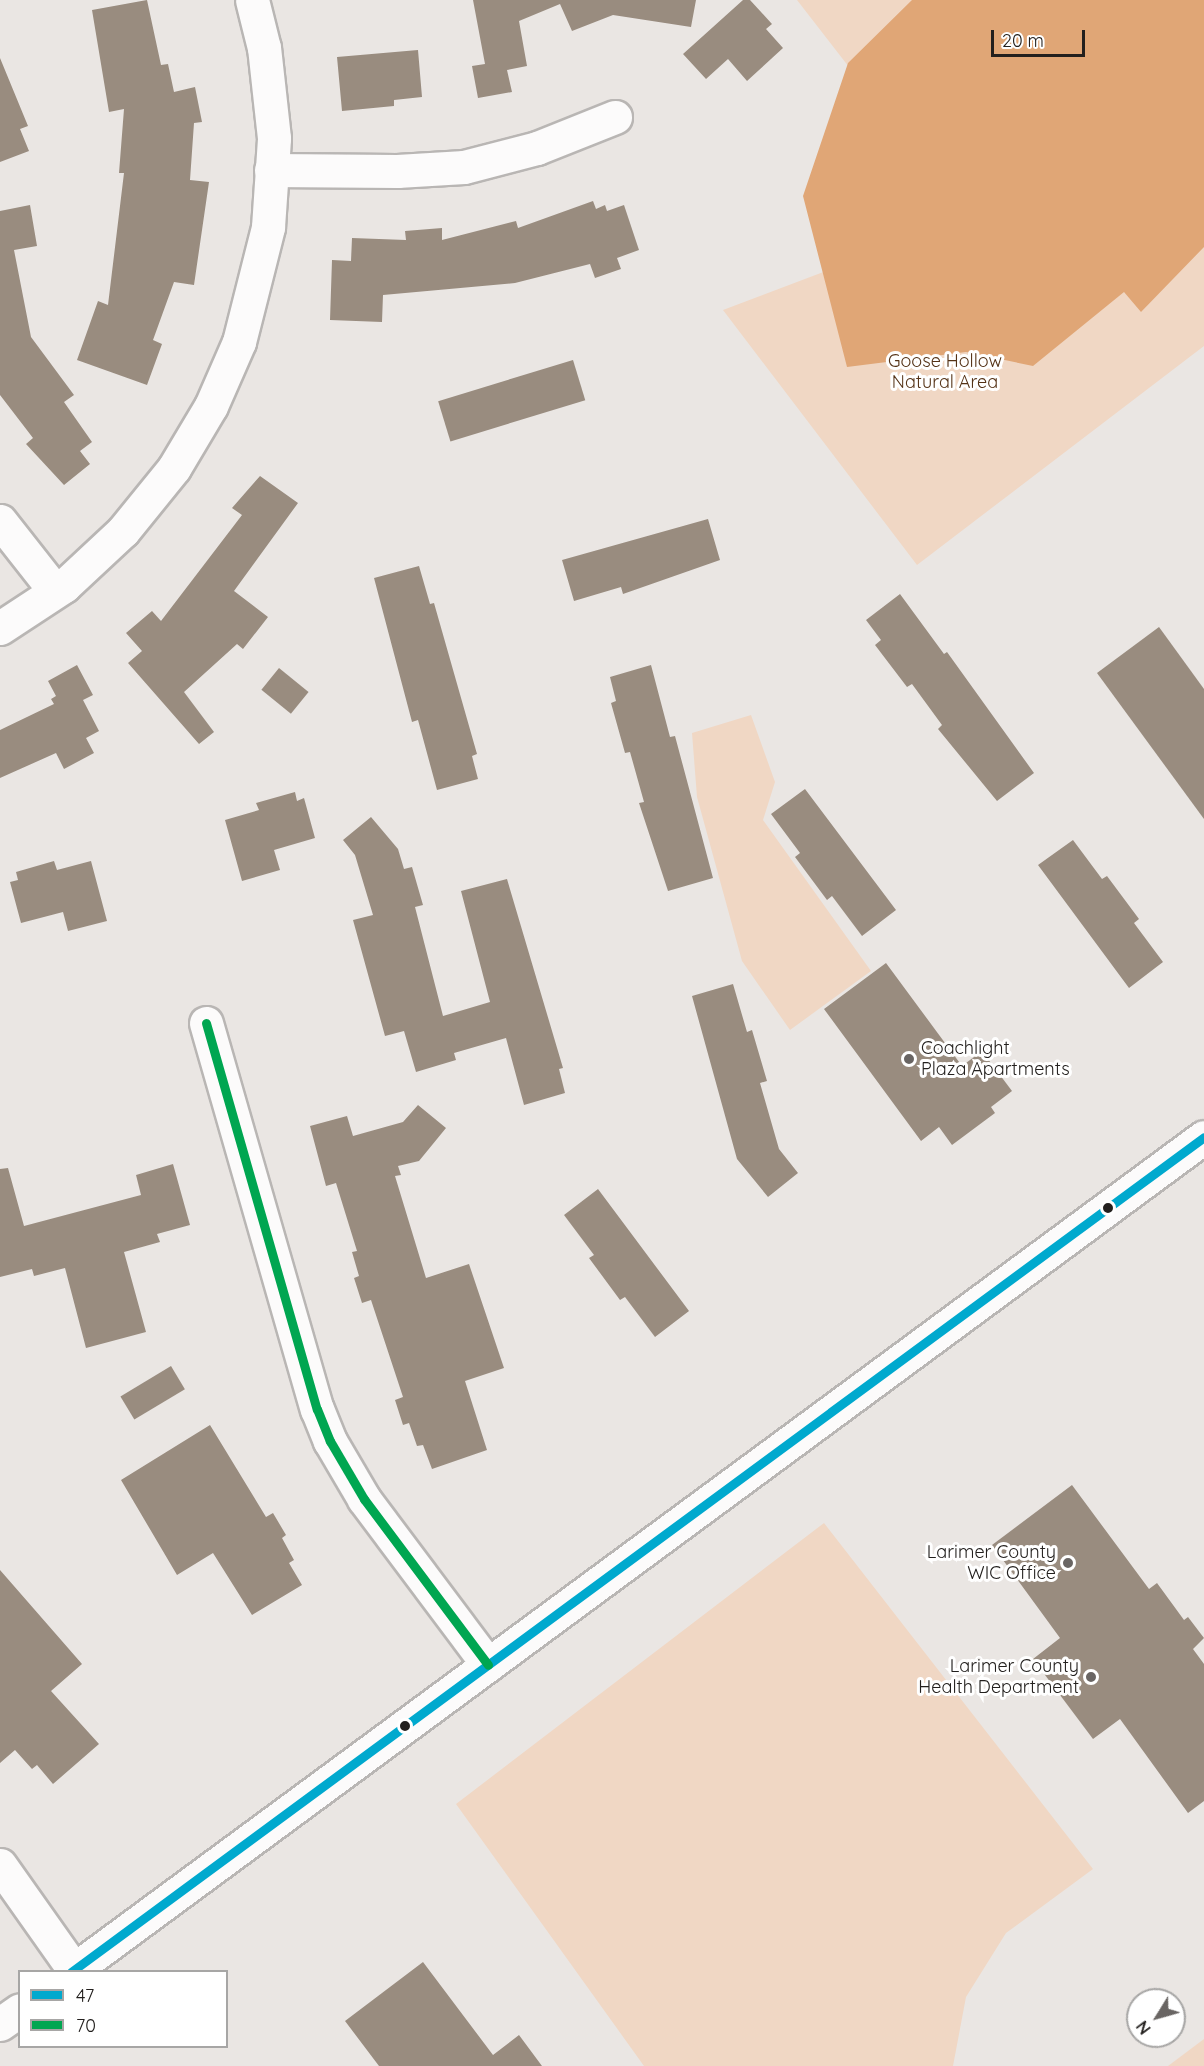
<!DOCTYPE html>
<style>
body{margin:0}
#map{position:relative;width:1204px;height:2066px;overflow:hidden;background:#eae6e3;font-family:Quicksand,sans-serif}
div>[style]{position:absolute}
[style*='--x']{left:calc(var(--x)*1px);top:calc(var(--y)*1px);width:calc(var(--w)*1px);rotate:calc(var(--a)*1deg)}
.green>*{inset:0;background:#f0d7c4}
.water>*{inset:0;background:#e0a676}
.building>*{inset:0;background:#998c7f;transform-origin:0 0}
.roads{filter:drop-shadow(2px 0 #b9b6b4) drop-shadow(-2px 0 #b9b6b4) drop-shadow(0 2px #b9b6b4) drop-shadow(0 -2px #b9b6b4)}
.minor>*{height:33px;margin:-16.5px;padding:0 16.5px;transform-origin:16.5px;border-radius:16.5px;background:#fcfbfb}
.bus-1>*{height:9px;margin:-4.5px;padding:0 4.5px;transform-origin:4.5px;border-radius:4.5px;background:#00a9ce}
.bus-2>*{height:9px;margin:-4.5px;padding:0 4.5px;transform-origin:4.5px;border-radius:4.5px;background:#00a651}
.dots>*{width:16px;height:16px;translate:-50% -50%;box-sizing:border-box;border:3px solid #fff;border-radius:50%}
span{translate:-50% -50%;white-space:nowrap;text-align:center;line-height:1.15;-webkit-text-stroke:6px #fff;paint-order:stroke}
.park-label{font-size:18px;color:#543216}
.poi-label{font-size:18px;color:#23201e}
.left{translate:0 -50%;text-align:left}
.right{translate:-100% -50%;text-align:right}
.legend{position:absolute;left:18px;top:1970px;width:210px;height:78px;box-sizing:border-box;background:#fff;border:2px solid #a7a6a5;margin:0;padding:8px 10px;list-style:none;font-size:18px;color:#23201e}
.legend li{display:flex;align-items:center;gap:12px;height:30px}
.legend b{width:30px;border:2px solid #a7a6a5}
.north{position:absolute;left:1126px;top:1988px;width:60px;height:60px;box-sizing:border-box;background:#fff;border:2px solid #a7a6a5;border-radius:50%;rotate:233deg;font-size:16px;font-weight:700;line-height:24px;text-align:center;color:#23201e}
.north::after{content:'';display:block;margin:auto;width:21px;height:27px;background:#696563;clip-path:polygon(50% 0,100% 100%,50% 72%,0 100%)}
.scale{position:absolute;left:991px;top:30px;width:94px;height:27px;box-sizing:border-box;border:3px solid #23201e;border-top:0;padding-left:8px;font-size:18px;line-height:21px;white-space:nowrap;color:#23201e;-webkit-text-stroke:4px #fff;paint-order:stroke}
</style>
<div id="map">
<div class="green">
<div style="clip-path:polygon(797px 0,1204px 0,1204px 346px,917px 565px,723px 310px,966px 218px)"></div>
<div style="clip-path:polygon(751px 715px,775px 782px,763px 820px,871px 971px,790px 1030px,742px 961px,697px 797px,692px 733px)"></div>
<div style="clip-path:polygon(824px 1523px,1093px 1869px,1006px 1933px,966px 1997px,953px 2066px,644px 2066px,456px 1804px)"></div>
<div style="clip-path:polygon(1204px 2039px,1204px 2066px,1168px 2066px)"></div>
</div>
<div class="water">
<div style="clip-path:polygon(912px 0,1204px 0,1204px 247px,1141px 312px,1124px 292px,1033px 366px,966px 352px,847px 367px,803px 196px,848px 63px)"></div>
</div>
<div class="building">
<div style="clip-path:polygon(147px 0,161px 65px,168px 64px,174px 92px,195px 87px,202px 122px,194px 123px,190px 180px,209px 182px,194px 285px,174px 282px,153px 340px,162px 344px,147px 385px,77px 360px,98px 301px,108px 305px,124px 173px,119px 173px,124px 109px,109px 112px,92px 10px)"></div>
<div style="clip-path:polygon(473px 0,696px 0,691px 27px,613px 15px,572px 31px,560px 4px,519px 21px,527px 66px,507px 70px,512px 92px,478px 98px,472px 66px,485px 64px)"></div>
<div style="clip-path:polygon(743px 0,750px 0,772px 24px,766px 29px,783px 48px,747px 81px,728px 59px,706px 79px,683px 54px)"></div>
<div style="clip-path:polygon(418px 50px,422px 97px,394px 100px,394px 106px,342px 111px,337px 57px)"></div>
<div style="clip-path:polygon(0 58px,28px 126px,20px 129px,29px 151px,0 162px)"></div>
<div style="clip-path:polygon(593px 201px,596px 209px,605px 205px,607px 211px,624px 205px,639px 250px,617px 258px,621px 269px,595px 278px,590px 264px,515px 283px,383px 295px,382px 322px,330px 320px,332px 260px,351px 261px,352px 238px,406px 240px,405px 231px,442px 228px,442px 240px,516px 221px,518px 228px)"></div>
<div style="clip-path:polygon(30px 205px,37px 246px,14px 250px,31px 337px,74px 395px,64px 402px,92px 442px,80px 451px,90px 464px,64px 485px,26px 444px,33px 438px,0 395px,0 211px)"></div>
<div style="left:573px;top:360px;width:42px;height:141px;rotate:73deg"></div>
<div style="clip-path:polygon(260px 476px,298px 503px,234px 591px,268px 617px,243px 649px,237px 644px,184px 692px,214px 732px,199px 744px,128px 663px,142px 651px,126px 633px,152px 611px,161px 621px,242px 515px,232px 508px)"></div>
<div style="clip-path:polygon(708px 519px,720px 560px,623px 594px,621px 587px,574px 601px,562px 560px)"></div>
<div style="clip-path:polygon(419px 566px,430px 604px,434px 603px,477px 754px,472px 756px,478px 779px,437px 790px,418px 720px,412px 722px,374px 578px)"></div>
<div style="clip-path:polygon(900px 594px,944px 654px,947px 652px,1034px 773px,997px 801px,938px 729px,942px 725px,912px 684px,907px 687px,875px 645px,881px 640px,866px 620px)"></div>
<div style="clip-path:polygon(1159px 627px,1204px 689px,1204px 819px,1097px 673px)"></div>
<div style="clip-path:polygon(77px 665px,93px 695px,83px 700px,99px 731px,86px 738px,94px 753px,64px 769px,56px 753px,0 778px,0 730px,54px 704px,51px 699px,56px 696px,48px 681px)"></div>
<div style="clip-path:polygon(651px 665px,670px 737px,675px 736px,713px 878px,668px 891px,639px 803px,644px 802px,630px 752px,625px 753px,611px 703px,616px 701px,610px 677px)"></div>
<div style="left:279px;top:668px;width:38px;height:28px;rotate:39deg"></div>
<div style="clip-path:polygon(805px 789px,896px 910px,862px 936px,832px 896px,827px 900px,795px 857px,800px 853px,771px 814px)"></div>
<div style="clip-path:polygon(295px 792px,297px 801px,304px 798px,315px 838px,274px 850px,280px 870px,242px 881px,225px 820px,259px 810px,256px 803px)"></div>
<div style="clip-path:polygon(371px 817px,398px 849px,404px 869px,412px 867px,423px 905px,415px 907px,443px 1016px,490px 1002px,461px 891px,507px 879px,563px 1068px,559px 1069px,565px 1093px,524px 1105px,506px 1038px,454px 1053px,456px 1060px,416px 1072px,404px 1031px,385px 1036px,353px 920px,373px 915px,355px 855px,343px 840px)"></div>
<div style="clip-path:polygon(1073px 840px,1102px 879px,1107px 876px,1139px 919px,1134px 923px,1163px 962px,1129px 988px,1038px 865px)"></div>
<div style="clip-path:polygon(54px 861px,57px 870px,91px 861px,107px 921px,68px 931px,63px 912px,21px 923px,10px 882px,18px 880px,16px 872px)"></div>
<div style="clip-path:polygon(886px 963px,962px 1066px,982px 1051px,1012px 1091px,991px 1107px,995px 1113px,952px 1145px,939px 1127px,921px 1141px,824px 1009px)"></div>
<div style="clip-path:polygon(733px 984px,747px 1032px,752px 1030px,767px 1081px,760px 1083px,779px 1149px,798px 1173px,768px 1197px,737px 1159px,692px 996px)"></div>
<div style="clip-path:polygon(418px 1105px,446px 1128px,419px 1161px,398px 1166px,401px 1175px,395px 1176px,426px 1278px,469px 1264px,504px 1368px,465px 1381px,487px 1450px,432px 1469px,423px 1445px,417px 1446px,409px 1423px,403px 1425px,395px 1400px,403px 1397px,371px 1300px,362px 1303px,354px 1278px,359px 1276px,352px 1252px,357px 1251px,336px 1183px,326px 1186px,310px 1126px,347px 1116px,353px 1136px,403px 1122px)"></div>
<div style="clip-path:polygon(173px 1164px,190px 1225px,157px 1234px,160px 1242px,124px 1252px,146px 1332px,86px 1348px,65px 1268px,34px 1276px,32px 1269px,0 1277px,0 1169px,8px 1168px,24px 1226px,141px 1195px,136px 1175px)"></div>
<div style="clip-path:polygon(598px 1189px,689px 1311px,655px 1337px,625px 1297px,620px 1300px,589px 1258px,594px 1255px,564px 1215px)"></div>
<div style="left:171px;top:1366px;width:27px;height:59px;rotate:59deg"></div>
<div style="clip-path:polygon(210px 1425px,266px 1517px,273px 1513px,286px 1535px,282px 1538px,294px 1560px,289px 1563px,302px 1585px,252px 1615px,213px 1553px,177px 1575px,121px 1480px)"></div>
<div style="clip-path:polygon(1072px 1485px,1149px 1589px,1157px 1583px,1184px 1620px,1188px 1617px,1204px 1638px,1193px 1649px,1204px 1664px,1204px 1801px,1188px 1813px,1120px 1719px,1093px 1739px,1033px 1659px,1060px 1638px,992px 1545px)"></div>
<div style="clip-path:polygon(0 1570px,82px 1664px,51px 1691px,99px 1744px,53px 1784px,37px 1765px,32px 1769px,15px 1750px,0 1763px)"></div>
<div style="clip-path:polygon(423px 1962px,493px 2055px,519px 2035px,542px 2066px,379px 2066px,345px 2021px)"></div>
</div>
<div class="roads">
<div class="minor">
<div style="--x:271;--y:170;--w:126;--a:0.5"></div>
<div style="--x:397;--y:171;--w:67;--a:-3.4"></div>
<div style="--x:464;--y:167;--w:75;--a:-14.6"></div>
<div style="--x:537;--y:148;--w:84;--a:-21.7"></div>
<div style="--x:0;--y:521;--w:89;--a:51.8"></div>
<div style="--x:0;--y:628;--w:77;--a:-33.3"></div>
<div style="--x:64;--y:586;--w:81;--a:-43"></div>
<div style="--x:123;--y:531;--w:81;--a:-51"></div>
<div style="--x:174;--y:468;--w:72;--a:-59.2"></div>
<div style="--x:211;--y:406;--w:70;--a:-66.4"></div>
<div style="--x:239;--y:342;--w:119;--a:-75.8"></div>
<div style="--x:268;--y:227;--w:89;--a:-86.1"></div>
<div style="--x:274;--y:138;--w:91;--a:-96.3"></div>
<div style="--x:264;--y:48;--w:49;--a:-104"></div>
<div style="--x:206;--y:1023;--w:402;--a:74"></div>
<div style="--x:317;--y:1409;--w:35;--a:68"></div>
<div style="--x:330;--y:1441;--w:67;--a:59.6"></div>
<div style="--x:364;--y:1499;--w:207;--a:53.2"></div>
<div style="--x:0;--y:1865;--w:128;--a:54.8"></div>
<div style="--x:71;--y:1972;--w:1407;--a:-36.39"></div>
<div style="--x:0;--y:2024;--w:24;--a:-35"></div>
</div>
</div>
<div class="bus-1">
<div style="--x:71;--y:1972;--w:1407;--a:-36.39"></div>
</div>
<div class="bus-2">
<div style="--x:206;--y:1023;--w:402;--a:74"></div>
<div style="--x:317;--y:1409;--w:35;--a:68"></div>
<div style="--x:330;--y:1441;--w:67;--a:59.6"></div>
<div style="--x:364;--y:1499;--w:207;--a:53.2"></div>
</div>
<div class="dots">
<div style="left:909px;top:1059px;background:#696563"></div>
<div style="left:1108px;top:1208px;background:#23201e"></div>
<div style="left:1068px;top:1563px;background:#696563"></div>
<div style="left:1091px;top:1677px;background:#696563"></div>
<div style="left:405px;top:1726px;background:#23201e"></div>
</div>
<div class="park-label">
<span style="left:945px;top:372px">Goose Hollow<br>Natural Area</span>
</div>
<div class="poi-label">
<span class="left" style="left:921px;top:1059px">Coachlight<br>Plaza Apartments</span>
<span class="right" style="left:1056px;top:1563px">Larimer County<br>WIC Office</span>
<span class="right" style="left:1079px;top:1677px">Larimer County<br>Health Department</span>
</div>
<ul class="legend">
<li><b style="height:8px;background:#00a9ce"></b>47</li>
<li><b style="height:8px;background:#00a651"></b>70</li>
</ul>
<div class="north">N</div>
<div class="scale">20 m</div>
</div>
